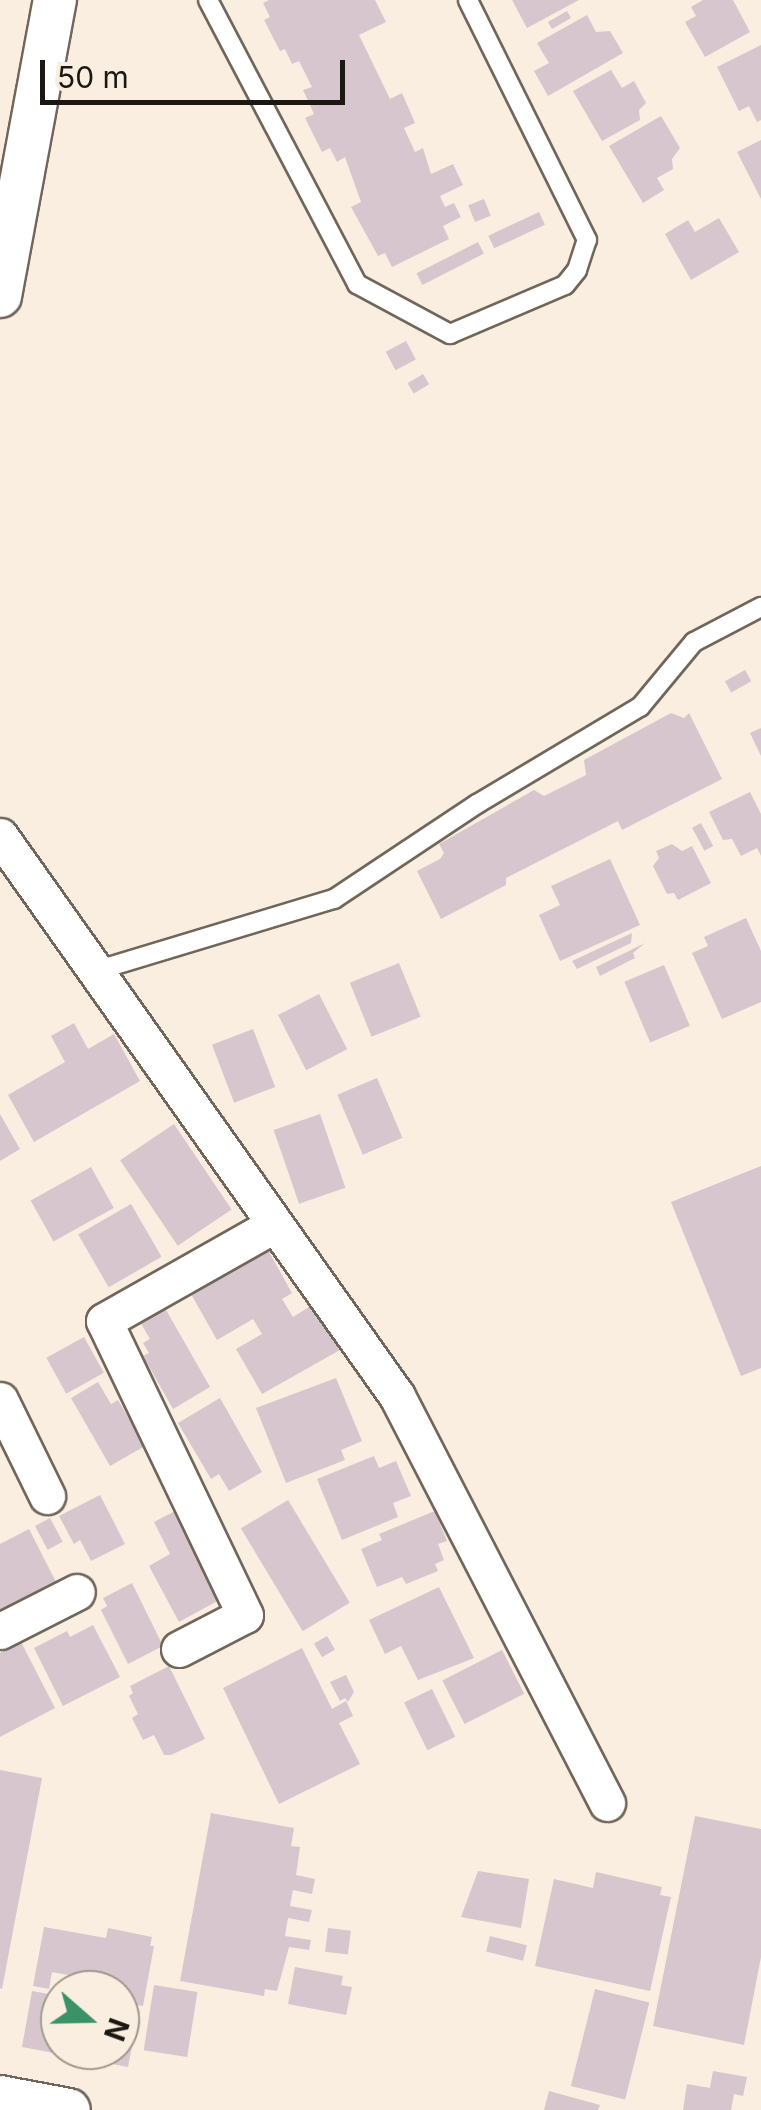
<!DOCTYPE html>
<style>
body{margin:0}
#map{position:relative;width:761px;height:2110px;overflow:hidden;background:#f9eedf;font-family:Inter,sans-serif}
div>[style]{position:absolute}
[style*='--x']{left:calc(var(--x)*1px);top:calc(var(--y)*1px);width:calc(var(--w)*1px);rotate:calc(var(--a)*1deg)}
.building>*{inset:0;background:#d8c6cf;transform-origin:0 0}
.roads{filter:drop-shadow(2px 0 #706659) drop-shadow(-2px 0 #706659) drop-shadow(0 2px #706659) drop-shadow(0 -2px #706659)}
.service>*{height:18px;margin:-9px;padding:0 9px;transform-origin:9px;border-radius:9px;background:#fff}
.minor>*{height:35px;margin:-17.5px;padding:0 17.5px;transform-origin:17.5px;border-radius:17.5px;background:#fff}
.tertiary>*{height:42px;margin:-21px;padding:0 21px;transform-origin:21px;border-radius:21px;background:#fff}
span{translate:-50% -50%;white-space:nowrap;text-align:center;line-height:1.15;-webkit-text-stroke:8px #f9eedf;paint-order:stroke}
.north{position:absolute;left:40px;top:1970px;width:100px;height:100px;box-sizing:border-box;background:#f9eedf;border:2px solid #a0988d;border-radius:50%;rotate:110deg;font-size:28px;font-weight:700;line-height:40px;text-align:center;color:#1b1712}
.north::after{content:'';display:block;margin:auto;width:35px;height:45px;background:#399268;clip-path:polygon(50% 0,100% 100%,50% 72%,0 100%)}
.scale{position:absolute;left:40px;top:60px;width:305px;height:45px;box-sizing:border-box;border:5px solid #1b1712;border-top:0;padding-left:12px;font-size:30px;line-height:35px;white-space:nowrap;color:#1b1712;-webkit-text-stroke:8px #f9eedf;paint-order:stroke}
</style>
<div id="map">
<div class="building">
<div style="clip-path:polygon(269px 0,375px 0,386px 22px,359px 35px,390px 99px,402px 93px,415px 123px,404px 128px,415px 152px,423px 148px,431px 174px,453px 164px,463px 185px,440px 196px,445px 207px,454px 203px,461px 217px,443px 226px,449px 239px,392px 267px,385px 253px,378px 256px,351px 207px,361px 202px,345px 157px,337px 162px,330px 148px,322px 152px,305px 118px,314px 114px,303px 90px,312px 87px,299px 61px,292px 64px,285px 49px,280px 51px,264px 20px,270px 17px,263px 3px)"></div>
<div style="clip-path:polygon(512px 0,579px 0,527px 28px)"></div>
<div style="clip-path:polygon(703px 0,733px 0,750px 32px,705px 57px,685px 22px,696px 16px,691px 7px)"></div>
<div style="left:567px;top:11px;width:8px;height:22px;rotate:60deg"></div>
<div style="clip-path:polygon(587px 15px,596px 32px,610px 31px,623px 53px,548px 96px,534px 71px,549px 63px,537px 43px)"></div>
<div style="clip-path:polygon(761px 45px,761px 120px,757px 122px,749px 106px,739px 111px,717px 67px)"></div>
<div style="clip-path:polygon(611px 70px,622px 88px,634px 81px,646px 103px,639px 110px,640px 120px,602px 141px,573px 91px)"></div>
<div style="clip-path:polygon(661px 116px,680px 148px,672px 159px,673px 169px,657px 178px,664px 190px,643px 203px,609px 146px)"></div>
<div style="clip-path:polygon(761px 140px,761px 199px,737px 152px)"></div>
<div style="left:484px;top:199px;width:18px;height:17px;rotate:68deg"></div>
<div style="left:539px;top:212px;width:14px;height:56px;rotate:65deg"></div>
<div style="clip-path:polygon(719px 218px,739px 252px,691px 280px,665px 234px,688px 220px,695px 232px)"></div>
<div style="left:478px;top:242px;width:13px;height:69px;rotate:63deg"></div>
<div style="left:406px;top:341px;width:21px;height:23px;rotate:62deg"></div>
<div style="left:423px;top:374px;width:12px;height:18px;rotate:59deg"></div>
<div style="left:745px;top:670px;width:13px;height:23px;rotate:61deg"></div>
<div style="clip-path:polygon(671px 713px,684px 718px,689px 713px,722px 779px,622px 830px,618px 821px,506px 878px,506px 885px,441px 919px,417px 871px,440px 859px,444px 853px,439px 844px,534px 790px,544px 796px,586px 775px,584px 760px)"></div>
<div style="clip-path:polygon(761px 728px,761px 756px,750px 733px)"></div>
<div style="clip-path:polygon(750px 792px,761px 814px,761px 856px,757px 848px,741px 856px,732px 839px,723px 840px,709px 812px)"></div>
<div style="left:701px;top:823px;width:26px;height:10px;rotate:62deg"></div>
<div style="clip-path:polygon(672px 844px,682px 851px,692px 846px,711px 883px,678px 900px,674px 893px,667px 894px,653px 866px,659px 858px,656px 851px)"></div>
<div style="clip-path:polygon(610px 859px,640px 925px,560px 961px,539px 915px,560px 905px,551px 886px)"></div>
<div style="clip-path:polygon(746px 918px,761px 951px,761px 1002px,722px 1019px,692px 953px,708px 946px,704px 937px)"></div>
<div style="clip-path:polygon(632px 933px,631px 943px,577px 969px,572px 961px)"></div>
<div style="clip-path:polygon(645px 943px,633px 953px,635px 958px,600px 976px,596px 967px)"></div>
<div style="left:399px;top:963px;width:58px;height:53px;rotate:68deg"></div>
<div style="left:664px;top:965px;width:66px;height:43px;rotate:67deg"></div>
<div style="left:319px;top:994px;width:62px;height:46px;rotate:63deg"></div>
<div style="clip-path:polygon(74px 1023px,88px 1049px,114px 1034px,140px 1081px,34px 1142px,8px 1095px,65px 1062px,51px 1036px)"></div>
<div style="left:253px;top:1029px;width:62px;height:44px;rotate:69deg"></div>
<div style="left:377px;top:1078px;width:65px;height:43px;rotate:67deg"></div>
<div style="clip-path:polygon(0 1114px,20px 1149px,0 1161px)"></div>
<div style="left:320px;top:1114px;width:78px;height:49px;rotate:71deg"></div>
<div style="left:174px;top:1124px;width:103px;height:65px;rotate:56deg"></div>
<div style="clip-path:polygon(761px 1166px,761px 1368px,741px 1376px,671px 1202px)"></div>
<div style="left:91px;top:1167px;width:47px;height:69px;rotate:61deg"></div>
<div style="left:131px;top:1204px;width:61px;height:61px;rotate:60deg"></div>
<div style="clip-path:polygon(268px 1250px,292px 1293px,282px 1299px,293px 1317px,314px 1304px,340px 1350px,262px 1394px,236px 1349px,262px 1334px,253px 1319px,217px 1340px,187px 1287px,239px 1257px,243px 1264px)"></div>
<div style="clip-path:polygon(161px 1301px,210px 1387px,173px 1409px,143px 1356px,149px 1353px,143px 1343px,150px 1339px,136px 1315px)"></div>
<div style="left:84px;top:1337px;width:41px;height:43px;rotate:61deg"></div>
<div style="clip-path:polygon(336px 1378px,362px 1441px,341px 1450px,345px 1460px,286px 1483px,256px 1408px)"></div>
<div style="clip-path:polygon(98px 1382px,111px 1404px,118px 1400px,145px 1446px,110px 1466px,71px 1398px)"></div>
<div style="clip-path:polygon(220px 1398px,262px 1472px,229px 1491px,219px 1474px,211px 1479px,178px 1423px)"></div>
<div style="clip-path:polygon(374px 1456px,379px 1468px,396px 1461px,411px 1496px,393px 1503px,398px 1517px,342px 1540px,317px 1479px)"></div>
<div style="clip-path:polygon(100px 1495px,125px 1544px,91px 1561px,80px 1540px,74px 1544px,59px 1516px)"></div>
<div style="left:288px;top:1500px;width:120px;height:55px;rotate:59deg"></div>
<div style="clip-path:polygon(175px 1511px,221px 1599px,179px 1622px,149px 1566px,170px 1554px,154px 1522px)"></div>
<div style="clip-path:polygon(435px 1511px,447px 1541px,438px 1544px,444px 1560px,435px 1564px,438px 1571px,406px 1584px,402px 1577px,377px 1587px,361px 1549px,382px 1540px,379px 1534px)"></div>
<div style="left:50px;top:1518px;width:27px;height:17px;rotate:62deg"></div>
<div style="clip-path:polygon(29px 1529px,57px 1584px,0 1613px,0 1544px)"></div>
<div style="clip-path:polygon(132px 1583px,163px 1646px,128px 1664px,101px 1610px,107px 1606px,103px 1598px)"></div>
<div style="clip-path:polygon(439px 1587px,474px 1658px,418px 1680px,401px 1646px,385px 1654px,369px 1620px)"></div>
<div style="clip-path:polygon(93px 1625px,120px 1677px,63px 1706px,34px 1648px,67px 1631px,70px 1637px)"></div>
<div style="left:327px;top:1636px;width:16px;height:15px;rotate:60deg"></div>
<div style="clip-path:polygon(21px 1642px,55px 1708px,0 1737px,0 1653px)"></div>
<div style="clip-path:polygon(302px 1648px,332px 1709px,346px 1701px,353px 1716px,339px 1723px,360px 1764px,279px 1804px,223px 1688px)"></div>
<div style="left:502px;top:1650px;width:49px;height:67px;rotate:63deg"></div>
<div style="clip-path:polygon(169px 1666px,205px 1739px,171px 1755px,164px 1755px,154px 1735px,143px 1740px,132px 1718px,138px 1714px,129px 1696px,133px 1693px,130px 1686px)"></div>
<div style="clip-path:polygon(346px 1675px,354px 1692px,348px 1702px,345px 1698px,340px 1701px,330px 1682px)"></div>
<div style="left:432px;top:1689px;width:53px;height:31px;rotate:64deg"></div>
<div style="clip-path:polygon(0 1770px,42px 1778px,2px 1989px,0 1988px)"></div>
<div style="clip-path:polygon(211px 1813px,294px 1828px,291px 1846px,300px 1847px,296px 1875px,315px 1879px,312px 1894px,293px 1890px,290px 1906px,312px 1910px,309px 1922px,288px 1918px,285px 1936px,311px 1940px,309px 1950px,289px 1947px,277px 1991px,265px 1989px,264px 1996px,180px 1981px)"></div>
<div style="clip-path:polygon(695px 1816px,761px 1829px,761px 1957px,744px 2045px,653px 2026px)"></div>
<div style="clip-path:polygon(478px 1871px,529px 1879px,521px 1928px,461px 1917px)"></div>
<div style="clip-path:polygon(596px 1872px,662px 1887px,660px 1895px,671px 1897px,650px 1991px,535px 1966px,554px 1879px,593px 1888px)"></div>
<div style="clip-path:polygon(44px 1927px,106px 1938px,108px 1928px,152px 1937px,150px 1946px,154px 1946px,143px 2006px,120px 2002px,120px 1990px,96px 1990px,67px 1982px,68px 1975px,52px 1972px,49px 1989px,33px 1986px)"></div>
<div style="left:328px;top:1928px;width:23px;height:24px;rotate:7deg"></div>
<div style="left:490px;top:1936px;width:38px;height:16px;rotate:14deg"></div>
<div style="clip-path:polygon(295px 1967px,343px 1976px,341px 1985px,352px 1987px,346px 2015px,288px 2004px)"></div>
<div style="left:154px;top:1985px;width:44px;height:66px;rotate:9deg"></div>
<div style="left:595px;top:1989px;width:56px;height:100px;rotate:14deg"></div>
<div style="clip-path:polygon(32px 1991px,60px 1996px,60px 2050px,120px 2050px,120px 2007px,139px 2011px,128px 2067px,22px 2047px)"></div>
<div style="clip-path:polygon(713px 2071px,747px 2077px,743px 2096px,734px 2094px,731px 2110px,683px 2110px,687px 2084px,710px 2088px)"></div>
<div style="clip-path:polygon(549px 2091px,600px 2105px,598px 2110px,544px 2110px)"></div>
</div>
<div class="roads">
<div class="service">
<div style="--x:208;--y:0;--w:321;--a:62.3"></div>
<div style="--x:357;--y:284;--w:106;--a:28.3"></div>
<div style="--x:450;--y:334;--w:125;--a:-23.1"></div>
<div style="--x:565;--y:285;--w:19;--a:-51"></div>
<div style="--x:577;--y:270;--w:32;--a:-72"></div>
<div style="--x:587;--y:240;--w:268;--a:-116.4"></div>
<div style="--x:95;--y:971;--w:250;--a:-16.8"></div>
<div style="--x:334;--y:899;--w:172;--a:-33.6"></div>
<div style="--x:477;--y:804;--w:190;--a:-30.8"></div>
<div style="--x:640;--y:707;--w:85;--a:-50.3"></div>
<div style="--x:694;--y:642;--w:76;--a:-27.6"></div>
</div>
<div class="minor">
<div style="--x:0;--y:836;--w:686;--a:54.67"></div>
<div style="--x:397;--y:1396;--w:458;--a:62.7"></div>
<div style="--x:0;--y:1400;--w:107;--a:63.9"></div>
<div style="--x:0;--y:1631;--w:86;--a:-26.9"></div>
<div style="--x:179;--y:1649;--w:74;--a:-27.3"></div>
<div style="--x:245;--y:1615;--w:326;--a:-115.6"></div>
<div style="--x:104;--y:1321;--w:195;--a:-29.5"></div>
</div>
<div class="tertiary">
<div style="--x:0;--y:296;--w:301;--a:-79.5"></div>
<div style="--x:0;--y:2097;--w:70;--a:10.7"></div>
</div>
</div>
<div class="north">N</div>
<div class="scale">50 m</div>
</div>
